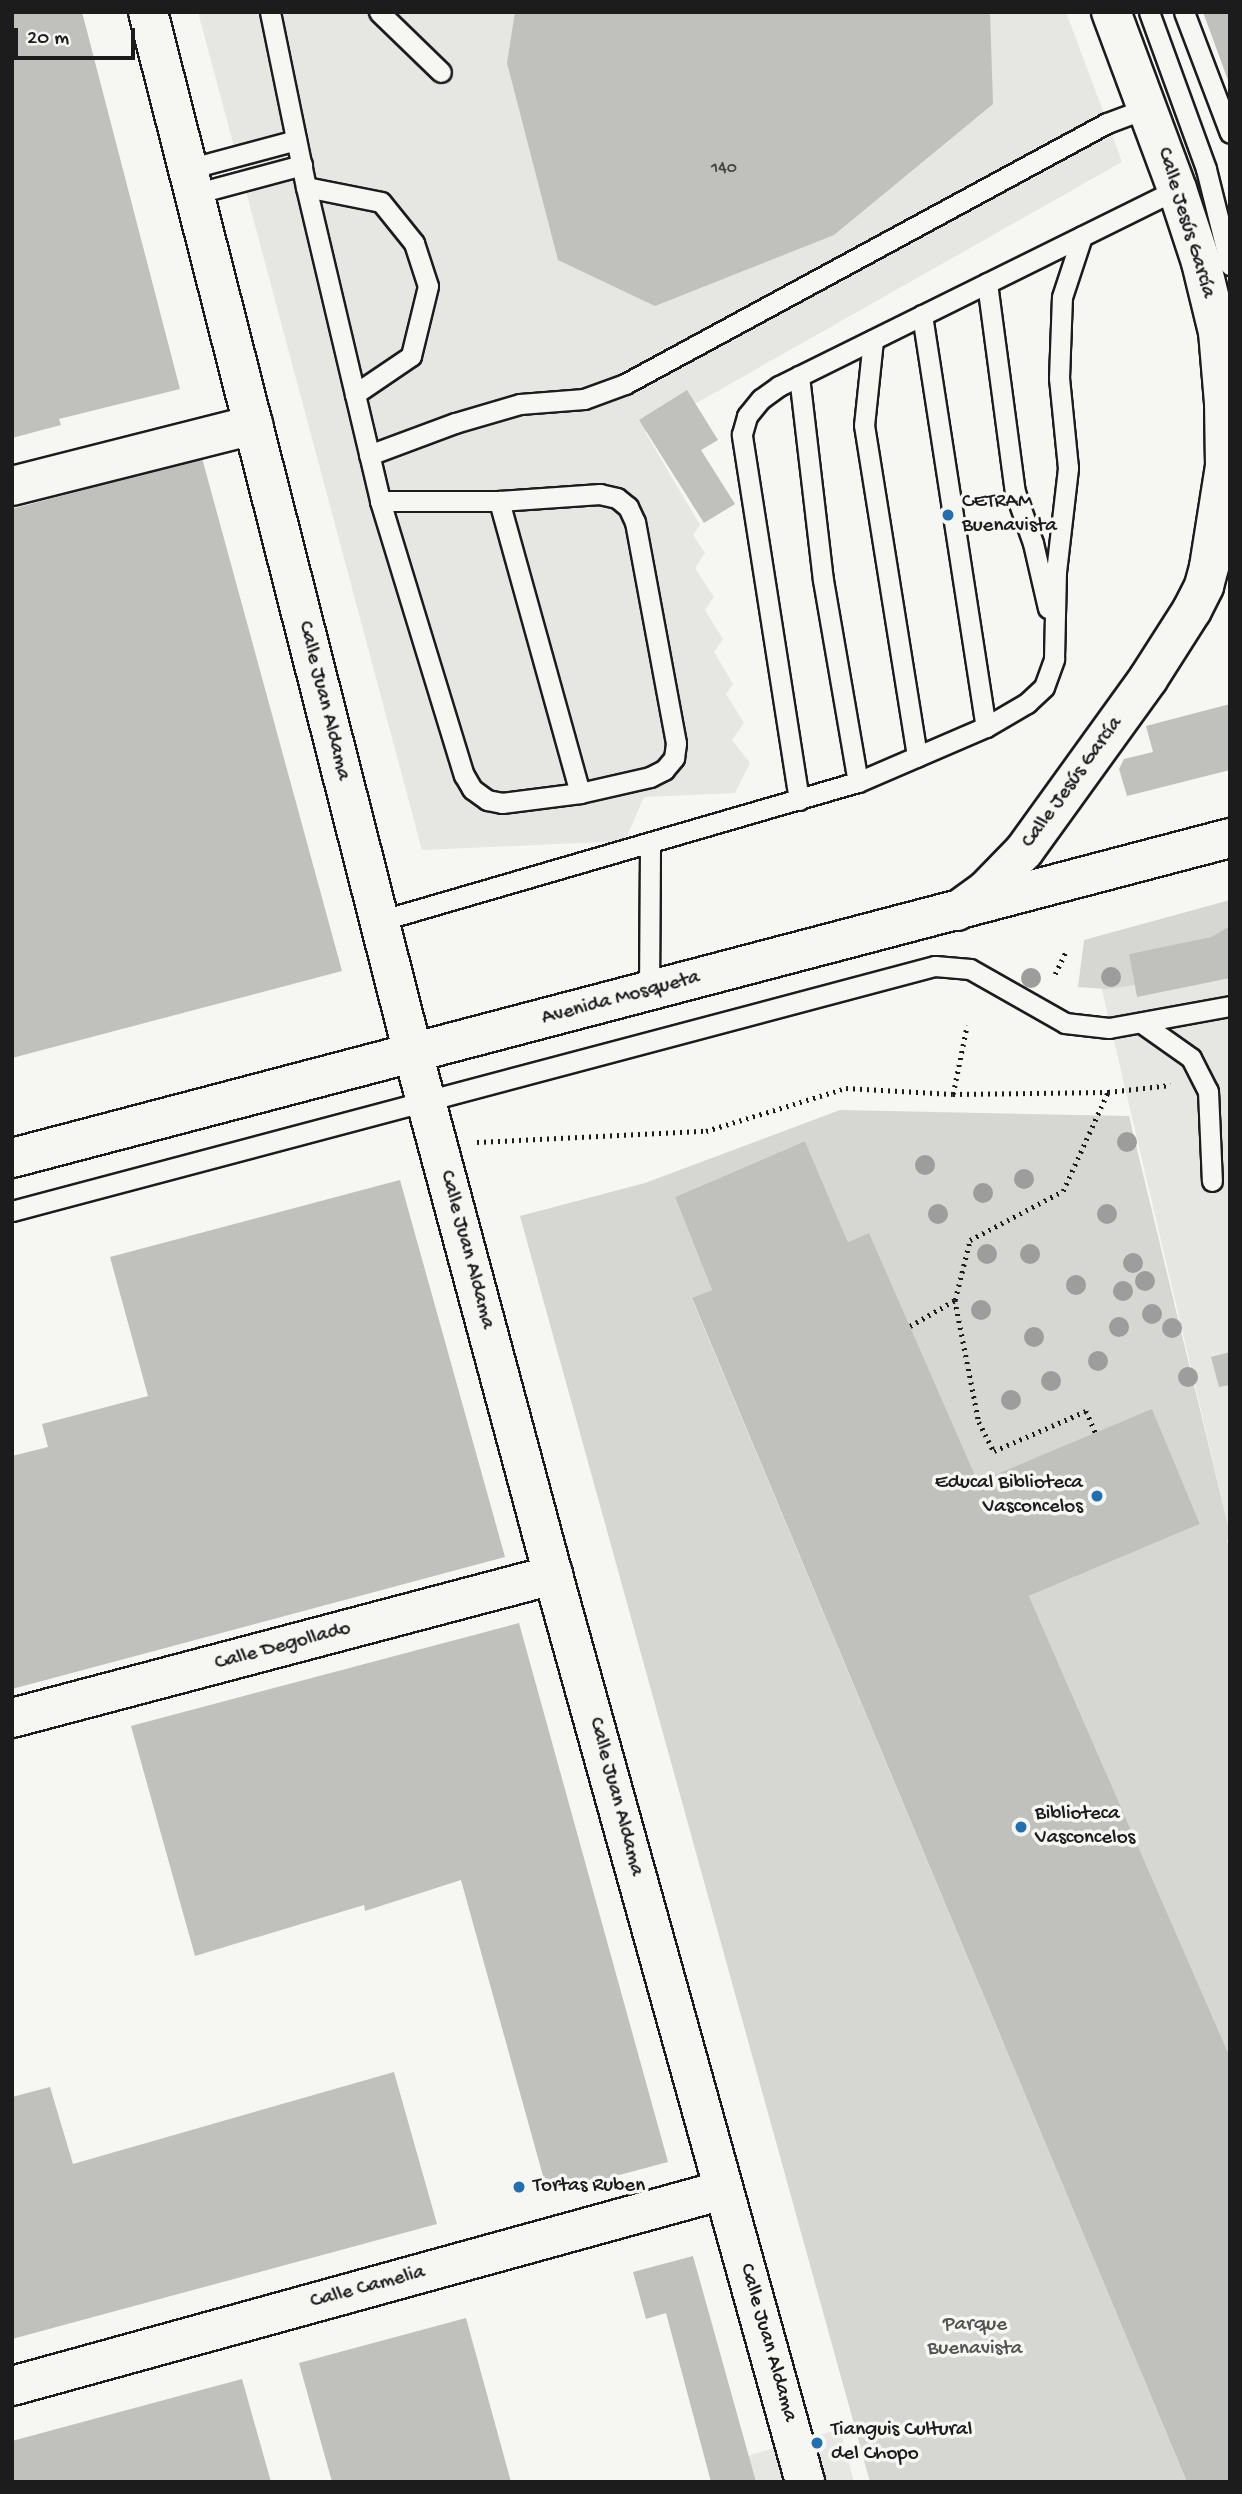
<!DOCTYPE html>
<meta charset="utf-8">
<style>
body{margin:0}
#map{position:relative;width:1242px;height:2494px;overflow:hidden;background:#f6f6f2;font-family:"Gochi Hand",sans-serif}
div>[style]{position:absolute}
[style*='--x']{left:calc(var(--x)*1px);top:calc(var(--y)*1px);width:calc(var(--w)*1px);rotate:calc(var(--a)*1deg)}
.built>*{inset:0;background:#e6e6e2}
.green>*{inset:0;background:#d6d6d2}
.building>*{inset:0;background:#c0c0bd}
.path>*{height:4.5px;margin-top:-2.25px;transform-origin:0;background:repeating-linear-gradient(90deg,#1c1c1c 0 2px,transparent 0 7px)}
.roads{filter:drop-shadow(2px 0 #1c1c1c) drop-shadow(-2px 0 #1c1c1c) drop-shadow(0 2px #1c1c1c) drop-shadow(0 -2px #1c1c1c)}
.service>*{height:19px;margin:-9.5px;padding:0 9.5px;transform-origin:9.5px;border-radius:9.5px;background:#f6f6f2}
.minor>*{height:38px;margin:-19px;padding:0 19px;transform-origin:19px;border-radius:19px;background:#f6f6f2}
.tertiary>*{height:38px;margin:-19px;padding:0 19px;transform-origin:19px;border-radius:19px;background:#f6f6f2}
.primary>*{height:38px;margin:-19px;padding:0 19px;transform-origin:19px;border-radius:19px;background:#f6f6f2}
.trees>*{width:20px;height:20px;margin:-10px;border-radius:50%;background:#9d9d9b}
.dots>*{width:19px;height:19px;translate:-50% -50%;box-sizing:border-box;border:4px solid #f6f6f2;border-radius:50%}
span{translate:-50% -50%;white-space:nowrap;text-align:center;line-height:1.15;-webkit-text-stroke:7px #f6f6f2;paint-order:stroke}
.number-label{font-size:18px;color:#454544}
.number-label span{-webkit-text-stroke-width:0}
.street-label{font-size:21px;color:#1c1c1c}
.poi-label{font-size:21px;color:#1c1c1c}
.left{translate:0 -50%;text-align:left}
.right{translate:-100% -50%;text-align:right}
.park-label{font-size:21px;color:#545453}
.frame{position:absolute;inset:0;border:14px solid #1c1c1c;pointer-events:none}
.scale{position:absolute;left:14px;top:28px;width:121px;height:32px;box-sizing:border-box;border:4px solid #1c1c1c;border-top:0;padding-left:9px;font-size:21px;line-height:24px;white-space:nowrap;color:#1c1c1c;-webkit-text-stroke:5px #f6f6f2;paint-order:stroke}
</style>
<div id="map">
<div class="built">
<div style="clip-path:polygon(198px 12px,1066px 12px,1122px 162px,645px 432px,700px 525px,693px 535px,705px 553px,695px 568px,714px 597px,705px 610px,723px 639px,714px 652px,733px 684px,726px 694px,744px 723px,732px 740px,750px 763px,735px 793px,644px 797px,625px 841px,422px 850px)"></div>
<div style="clip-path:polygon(1230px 921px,1230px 1534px,1098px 973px,1168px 937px)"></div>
<div style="clip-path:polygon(840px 2429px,854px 2482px,750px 2482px,743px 2457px)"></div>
</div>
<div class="green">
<div style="clip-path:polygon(1230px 900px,1230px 926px,1211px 937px,1129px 954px,1135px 985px,1107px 989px,1078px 987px,1084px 940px)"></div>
<div style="clip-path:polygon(840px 1110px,1129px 1116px,1230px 1534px,1227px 1541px,1230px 1551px,1230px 2057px,1029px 1596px,1200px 1524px,1152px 1410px,978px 1482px,869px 1234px,848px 1242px,805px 1141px,675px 1197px,712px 1290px,692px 1299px,1187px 2482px,870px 2482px,520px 1216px,645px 1183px)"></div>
</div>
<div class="building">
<div style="clip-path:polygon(12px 12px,82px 12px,180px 389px,59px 419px,61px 425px,12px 438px)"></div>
<div style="clip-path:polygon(515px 12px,990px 12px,993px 104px,834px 235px,655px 306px,558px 260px,507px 63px)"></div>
<div style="clip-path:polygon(1203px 12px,1230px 12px,1230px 83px,1229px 83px)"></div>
<div style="clip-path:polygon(687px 390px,718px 440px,701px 450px,735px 504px,704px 523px,639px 420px)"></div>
<div style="clip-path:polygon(202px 458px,342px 971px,12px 1058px,12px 509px)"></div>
<div style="clip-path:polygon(1230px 704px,1230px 770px,1127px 796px,1119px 769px,1124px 759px,1153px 752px,1146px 726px)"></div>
<div style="clip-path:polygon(1230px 926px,1230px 978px,1137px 997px,1129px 954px,1211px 937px)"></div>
<div style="clip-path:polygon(805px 1141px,848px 1242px,869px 1233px,978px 1482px,1152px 1409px,1200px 1524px,1029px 1596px,1230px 2057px,1230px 2482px,1187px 2482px,692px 1298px,712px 1290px,675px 1197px)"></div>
<div style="clip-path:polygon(400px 1180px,505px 1557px,12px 1689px,12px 1456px,48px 1447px,42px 1424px,148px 1396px,110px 1257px)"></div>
<div style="clip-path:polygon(1230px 1352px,1230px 1385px,1219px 1387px,1211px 1357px)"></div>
<div style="clip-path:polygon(519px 1623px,668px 2162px,548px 2194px,461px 1880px,365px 1911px,364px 1905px,195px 1956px,131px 1726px)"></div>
<div style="clip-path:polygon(394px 2072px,437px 2224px,12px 2339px,12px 2097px,50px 2087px,73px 2164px)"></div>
<div style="clip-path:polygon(693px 2256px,756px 2482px,711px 2482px,666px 2313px,646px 2319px,633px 2272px)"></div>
<div style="clip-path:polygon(466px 2318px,511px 2482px,332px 2482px,299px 2363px)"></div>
<div style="clip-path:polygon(242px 2379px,271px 2482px,12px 2482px,12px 2441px)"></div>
</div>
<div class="path">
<div style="--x:1055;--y:974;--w:25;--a:-64"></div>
<div style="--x:953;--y:1094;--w:70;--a:-78.5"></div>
<div style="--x:477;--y:1142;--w:229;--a:-2.8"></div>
<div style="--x:706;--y:1131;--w:146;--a:-17.1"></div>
<div style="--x:846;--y:1088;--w:107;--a:3.2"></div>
<div style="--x:953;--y:1094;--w:155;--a:-0.7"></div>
<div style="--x:1108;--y:1092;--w:63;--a:-6.3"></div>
<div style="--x:955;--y:1300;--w:124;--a:78.9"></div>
<div style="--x:979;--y:1422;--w:33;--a:63"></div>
<div style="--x:994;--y:1451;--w:100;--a:-23.5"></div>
<div style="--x:1086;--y:1411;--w:24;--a:66"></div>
<div style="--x:910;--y:1326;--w:52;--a:-30"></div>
<div style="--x:955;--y:1300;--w:62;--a:-76"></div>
<div style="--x:970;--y:1240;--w:105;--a:-27.8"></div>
<div style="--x:1063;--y:1191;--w:109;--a:-65.6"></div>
</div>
<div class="roads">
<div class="service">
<div style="--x:270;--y:12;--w:179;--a:78.4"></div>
<div style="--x:306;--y:187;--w:323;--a:76.7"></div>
<div style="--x:380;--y:501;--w:287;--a:73"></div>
<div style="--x:464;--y:775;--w:16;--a:60"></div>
<div style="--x:472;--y:789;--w:19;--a:36"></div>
<div style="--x:487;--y:800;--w:15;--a:11"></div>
<div style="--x:502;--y:803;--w:79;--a:-7.3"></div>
<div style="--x:580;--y:793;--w:72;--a:-12.9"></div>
<div style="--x:650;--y:777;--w:16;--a:-27"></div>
<div style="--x:664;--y:770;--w:16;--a:-50"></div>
<div style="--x:674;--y:758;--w:15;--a:-82"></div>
<div style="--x:676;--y:743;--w:225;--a:-100.5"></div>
<div style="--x:635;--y:522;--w:17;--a:-115"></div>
<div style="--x:628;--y:507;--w:14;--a:-141"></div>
<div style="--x:617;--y:498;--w:17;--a:-167"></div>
<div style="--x:600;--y:494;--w:101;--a:176"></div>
<div style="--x:499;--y:501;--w:119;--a:180"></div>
<div style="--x:379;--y:12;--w:86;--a:44.1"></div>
<div style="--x:1149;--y:12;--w:167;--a:70"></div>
<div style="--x:1206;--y:169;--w:99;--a:76"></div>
<div style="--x:1184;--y:12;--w:129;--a:69.2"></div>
<div style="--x:188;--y:169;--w:112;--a:-15"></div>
<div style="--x:306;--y:187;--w:76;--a:11.3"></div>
<div style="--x:381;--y:202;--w:53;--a:51.2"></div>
<div style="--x:414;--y:243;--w:45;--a:72"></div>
<div style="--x:428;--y:286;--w:72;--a:103.7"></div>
<div style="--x:411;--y:356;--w:68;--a:145.8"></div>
<div style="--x:194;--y:194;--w:112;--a:-15"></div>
<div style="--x:987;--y:283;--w:211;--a:82.4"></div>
<div style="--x:1015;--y:492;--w:54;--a:70.6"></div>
<div style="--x:1033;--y:543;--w:67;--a:77"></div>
<div style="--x:922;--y:315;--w:417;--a:81.2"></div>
<div style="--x:873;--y:340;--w:85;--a:96"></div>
<div style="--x:864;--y:425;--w:336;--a:80.9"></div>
<div style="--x:799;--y:376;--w:205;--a:83.3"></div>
<div style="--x:823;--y:580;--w:205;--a:80.2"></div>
<div style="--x:369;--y:455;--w:92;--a:-20.4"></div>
<div style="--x:455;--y:423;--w:68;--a:-16.3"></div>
<div style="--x:520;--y:404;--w:64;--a:-4.5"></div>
<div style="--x:584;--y:399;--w:44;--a:-20.1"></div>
<div style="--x:625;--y:384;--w:548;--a:-28.44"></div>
<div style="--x:1107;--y:123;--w:43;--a:-20.6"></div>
<div style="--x:499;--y:501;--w:303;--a:74.5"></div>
<div style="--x:799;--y:800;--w:370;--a:-98.9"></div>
<div style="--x:742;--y:434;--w:19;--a:-74"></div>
<div style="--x:747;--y:416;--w:22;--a:-51"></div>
<div style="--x:761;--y:399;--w:22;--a:-36"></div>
<div style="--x:779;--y:386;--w:444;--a:-26.3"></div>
<div style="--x:379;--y:921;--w:499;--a:-16.2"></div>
<div style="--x:858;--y:782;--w:139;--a:-23.3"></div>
<div style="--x:986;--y:727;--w:48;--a:-30.3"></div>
<div style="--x:1027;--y:703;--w:23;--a:-43"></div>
<div style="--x:1044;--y:687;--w:30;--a:-70"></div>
<div style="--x:1054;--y:659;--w:87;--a:-88.7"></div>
<div style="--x:1056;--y:572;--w:105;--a:-83.4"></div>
<div style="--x:1068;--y:468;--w:90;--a:-95.7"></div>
<div style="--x:1059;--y:378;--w:81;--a:-87.9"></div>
<div style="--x:1062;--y:297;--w:64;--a:-71.8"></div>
<div style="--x:649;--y:992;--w:148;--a:-89.6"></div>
<div style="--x:1143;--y:1024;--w:59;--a:35.3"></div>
<div style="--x:1191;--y:1058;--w:37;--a:63"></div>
<div style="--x:1208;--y:1091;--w:90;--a:87.5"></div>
<div style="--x:12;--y:1211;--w:955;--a:-14.87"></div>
<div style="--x:935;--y:966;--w:35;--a:5"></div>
<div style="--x:970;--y:969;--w:109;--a:29.6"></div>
<div style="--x:1065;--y:1023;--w:44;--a:6.5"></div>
<div style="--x:1109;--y:1028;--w:123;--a:-10.3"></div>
</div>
<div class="minor">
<div style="--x:148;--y:12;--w:1074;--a:75.72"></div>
<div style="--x:413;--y:1053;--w:540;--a:74.99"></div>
<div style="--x:553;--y:1575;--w:941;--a:74.47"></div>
<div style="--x:12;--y:486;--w:249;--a:-14.2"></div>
<div style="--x:12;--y:1718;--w:560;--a:-14.81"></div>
<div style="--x:12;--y:2386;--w:738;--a:-15.41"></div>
</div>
<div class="tertiary">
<div style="--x:957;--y:911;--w:37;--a:-36"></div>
<div style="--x:987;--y:889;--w:53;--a:-45.8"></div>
<div style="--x:1024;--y:851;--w:212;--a:-54.2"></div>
<div style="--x:1148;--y:679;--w:82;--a:-57.5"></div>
<div style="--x:1192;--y:610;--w:27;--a:-63"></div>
<div style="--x:1204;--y:586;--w:20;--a:-75"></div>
<div style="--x:1209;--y:567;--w:102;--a:-81"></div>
<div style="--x:1225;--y:466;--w:63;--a:-90.9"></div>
<div style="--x:1224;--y:403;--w:71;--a:-94.8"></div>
<div style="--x:1218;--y:332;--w:72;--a:-103.7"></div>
<div style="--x:1201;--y:262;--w:77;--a:-108.2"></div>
<div style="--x:1177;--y:189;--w:189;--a:-110.4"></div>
</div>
<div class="primary">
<div style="--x:12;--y:1158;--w:1259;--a:-14.72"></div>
</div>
</div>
<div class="trees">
<div style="left:1111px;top:977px"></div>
<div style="left:1031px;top:978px"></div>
<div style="left:1127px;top:1142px"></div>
<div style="left:925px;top:1165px"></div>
<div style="left:1024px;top:1179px"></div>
<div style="left:983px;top:1193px"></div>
<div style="left:938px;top:1214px"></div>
<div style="left:1107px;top:1214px"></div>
<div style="left:987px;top:1254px"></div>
<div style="left:1030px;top:1254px"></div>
<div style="left:1133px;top:1263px"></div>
<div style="left:1145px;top:1281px"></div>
<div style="left:1076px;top:1285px"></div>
<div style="left:1123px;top:1291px"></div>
<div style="left:981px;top:1310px"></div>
<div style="left:1152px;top:1314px"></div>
<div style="left:1119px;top:1327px"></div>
<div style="left:1172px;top:1328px"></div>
<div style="left:1034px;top:1337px"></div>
<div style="left:1098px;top:1361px"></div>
<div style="left:1188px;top:1377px"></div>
<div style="left:1051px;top:1381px"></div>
<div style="left:1011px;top:1400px"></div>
</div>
<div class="dots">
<div style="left:948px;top:515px;background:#1f6fb2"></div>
<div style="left:1097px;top:1496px;background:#1f6fb2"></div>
<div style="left:1021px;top:1827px;background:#1f6fb2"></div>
<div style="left:519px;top:2187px;background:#1f6fb2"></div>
<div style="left:817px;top:2443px;background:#1f6fb2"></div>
</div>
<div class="number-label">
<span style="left:724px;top:169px">140</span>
</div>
<div class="street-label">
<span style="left:1185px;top:223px;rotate:73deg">Calle Jesús García</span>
<span style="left:323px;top:701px;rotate:76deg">Calle Juan Aldama</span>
<span style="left:1073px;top:783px;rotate:-54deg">Calle Jesús García</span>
<span style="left:621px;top:999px;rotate:-15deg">Avenida Mosqueta</span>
<span style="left:466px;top:1250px;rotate:75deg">Calle Juan Aldama</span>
<span style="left:283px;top:1647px;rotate:-15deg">Calle Degollado</span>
<span style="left:615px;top:1797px;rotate:75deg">Calle Juan Aldama</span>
<span style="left:368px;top:2288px;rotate:-15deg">Calle Camelia</span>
<span style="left:767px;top:2343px;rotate:74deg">Calle Juan Aldama</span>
</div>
<div class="poi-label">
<span class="left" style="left:962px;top:515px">CETRAM<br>Buenavista</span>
<span class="right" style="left:1083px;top:1496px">Educal Biblioteca<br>Vasconcelos</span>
<span class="left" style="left:1035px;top:1827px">Biblioteca<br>Vasconcelos</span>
<span class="left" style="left:533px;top:2187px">Tortas Ruben</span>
<span class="left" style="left:831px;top:2443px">Tianguis Cultural<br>del Chopo</span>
</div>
<div class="park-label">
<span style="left:975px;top:2338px">Parque<br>Buenavista</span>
</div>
<div class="frame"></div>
<div class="scale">20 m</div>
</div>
